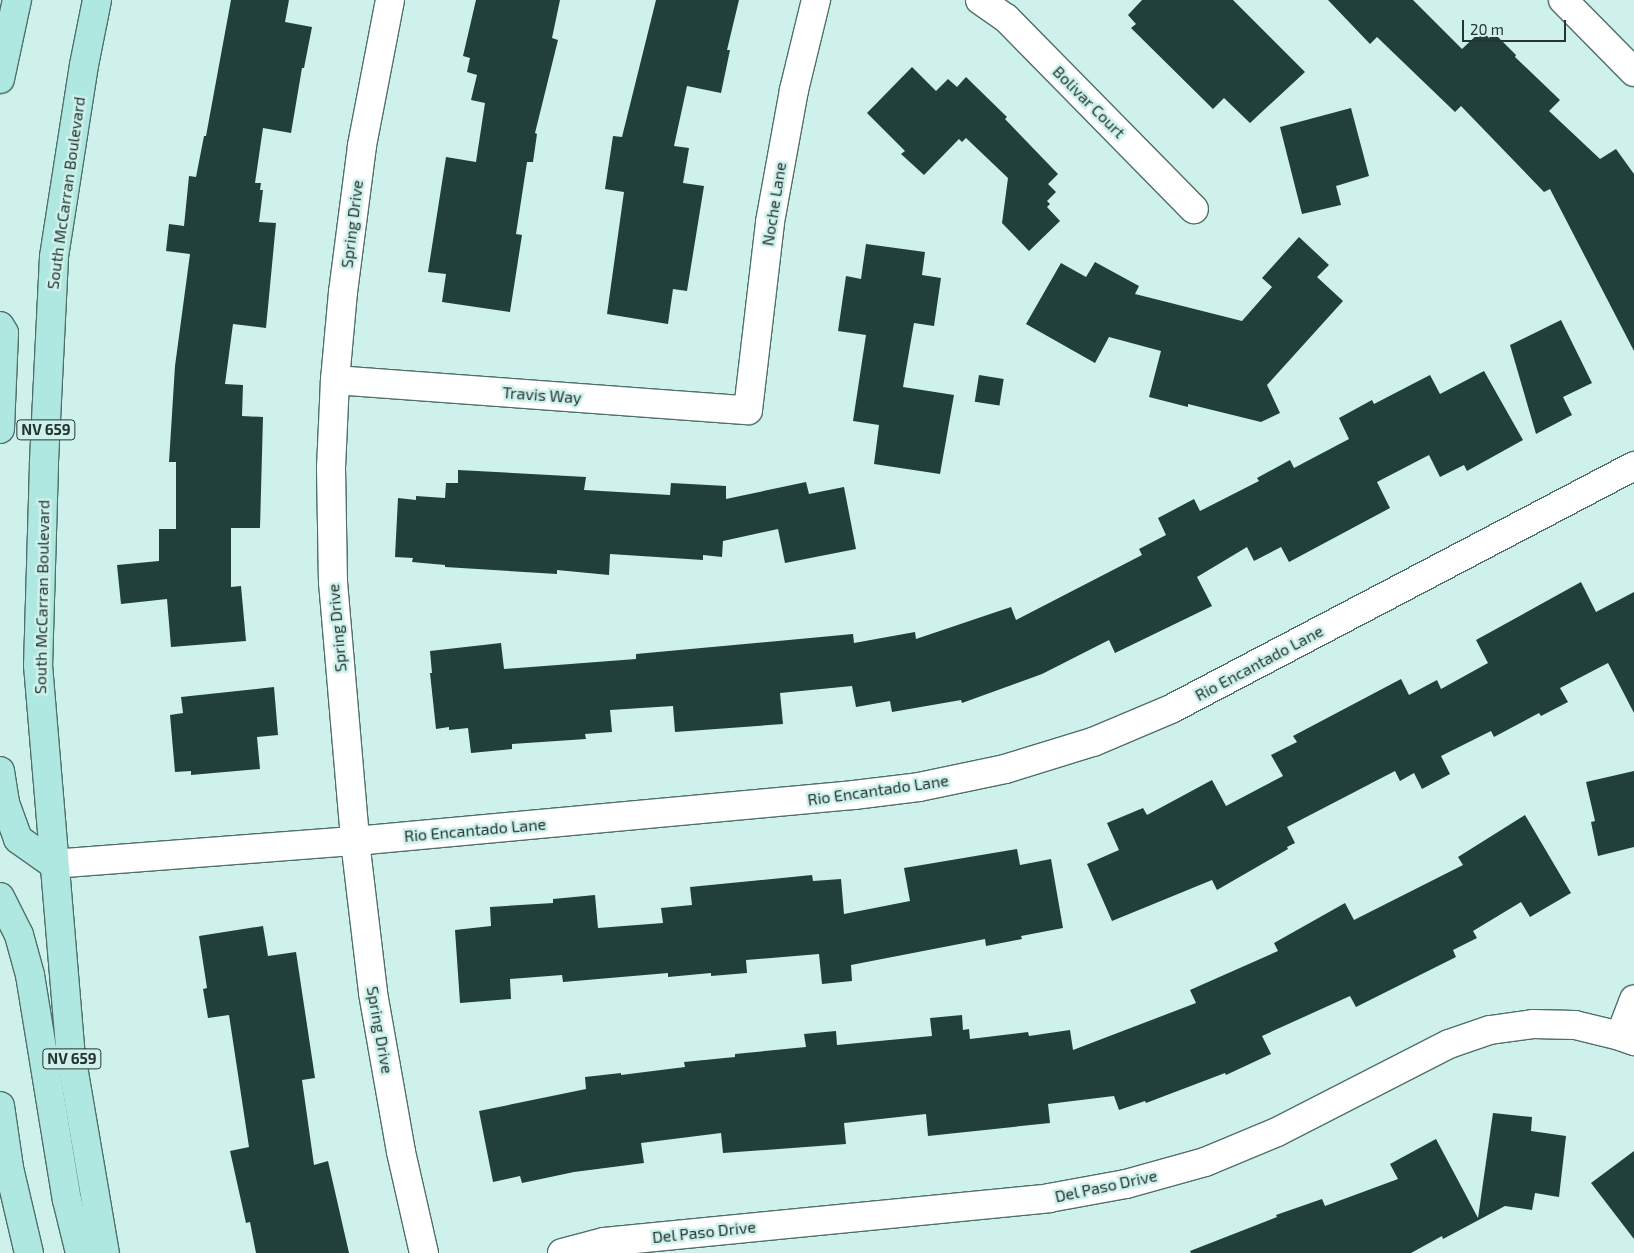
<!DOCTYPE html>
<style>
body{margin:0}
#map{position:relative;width:1634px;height:1253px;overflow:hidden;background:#cef1eb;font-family:"Exo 2",sans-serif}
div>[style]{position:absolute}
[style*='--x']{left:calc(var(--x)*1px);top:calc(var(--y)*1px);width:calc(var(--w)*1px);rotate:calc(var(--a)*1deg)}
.building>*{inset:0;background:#213f3b;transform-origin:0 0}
.roads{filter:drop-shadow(1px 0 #506f6b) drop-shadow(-1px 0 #506f6b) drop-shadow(0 1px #506f6b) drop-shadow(0 -1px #506f6b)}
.minor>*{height:28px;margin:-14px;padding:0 14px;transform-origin:14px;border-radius:14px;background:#fff}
.major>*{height:28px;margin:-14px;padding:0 14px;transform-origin:14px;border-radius:14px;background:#afe8e0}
span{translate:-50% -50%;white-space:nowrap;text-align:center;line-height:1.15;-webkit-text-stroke:5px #cef1eb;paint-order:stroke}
.shield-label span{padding:1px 4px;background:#cef1eb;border:1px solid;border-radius:4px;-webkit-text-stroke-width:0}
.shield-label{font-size:15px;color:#263432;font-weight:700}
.street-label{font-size:16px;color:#263432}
.scale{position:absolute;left:1462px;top:20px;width:104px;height:22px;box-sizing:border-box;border:2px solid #263432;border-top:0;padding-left:6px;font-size:15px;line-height:18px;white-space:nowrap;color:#263432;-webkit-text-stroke:4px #cef1eb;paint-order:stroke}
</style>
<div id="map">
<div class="building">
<div style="clip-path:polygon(231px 0,289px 0,285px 22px,312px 27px,304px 68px,302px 68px,291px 133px,263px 128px,255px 183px,261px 183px,260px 190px,263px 190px,259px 222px,276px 223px,266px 328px,233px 324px,225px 384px,243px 385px,242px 416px,263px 417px,260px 528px,231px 528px,231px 587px,241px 586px,246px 641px,171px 647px,167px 599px,121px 604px,117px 565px,159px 561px,159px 529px,176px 529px,176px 462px,169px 462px,175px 366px,190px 254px,166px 251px,169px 224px,184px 226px,189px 176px,196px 177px,204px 136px,206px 136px)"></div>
<div style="clip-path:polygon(476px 0,560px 0,552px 38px,558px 40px,535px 133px,537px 134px,533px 162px,527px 162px,516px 234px,522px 235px,510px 312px,442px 302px,446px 274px,428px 272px,446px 157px,476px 162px,485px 103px,471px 100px,477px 75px,467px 72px,470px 58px,463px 56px)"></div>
<div style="clip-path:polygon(656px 0,739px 0,727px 50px,730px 50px,721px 93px,687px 86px,674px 146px,689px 148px,683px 183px,704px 186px,687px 291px,673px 289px,668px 324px,607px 314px,624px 192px,605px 189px,613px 136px,622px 137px)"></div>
<div style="clip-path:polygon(1142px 0,1233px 0,1305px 72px,1250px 123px,1224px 98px,1213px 109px,1131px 28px,1136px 24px,1128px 15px)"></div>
<div style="clip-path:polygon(1328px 0,1413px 0,1462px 49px,1482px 30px,1489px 38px,1494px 33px,1516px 55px,1515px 57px,1560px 100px,1549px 111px,1600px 159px,1616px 149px,1634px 174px,1634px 351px,1550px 189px,1544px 192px,1461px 106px,1455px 112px,1377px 37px,1370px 44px)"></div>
<div style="clip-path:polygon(912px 67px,936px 91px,948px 79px,957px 87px,966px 77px,1007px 117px,1005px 119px,1058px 174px,1048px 184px,1056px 192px,1047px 201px,1050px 204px,1047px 207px,1060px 221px,1029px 251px,1002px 223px,1008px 178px,966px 138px,962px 142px,959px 139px,924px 175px,901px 154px,905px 151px,867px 113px)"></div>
<div style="clip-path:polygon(1351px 108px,1369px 176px,1336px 186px,1341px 205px,1302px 214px,1280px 127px)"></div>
<div style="clip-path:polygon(1299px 237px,1329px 265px,1317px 277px,1343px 301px,1267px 385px,1280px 413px,1261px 422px,1188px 404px,1188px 407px,1149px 397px,1161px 351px,1109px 337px,1095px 363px,1026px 324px,1061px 263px,1086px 277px,1095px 262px,1139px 286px,1135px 294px,1242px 321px,1272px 287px,1262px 278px)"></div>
<div style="clip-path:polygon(866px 244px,925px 252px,922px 275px,941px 278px,934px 326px,914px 323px,903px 387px,954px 395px,940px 474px,874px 464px,879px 425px,853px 421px,866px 335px,838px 331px,846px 276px,861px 279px)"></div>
<div style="clip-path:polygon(1561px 320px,1592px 383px,1563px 397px,1572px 415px,1536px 434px,1510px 345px)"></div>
<div style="clip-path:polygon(1484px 371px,1523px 440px,1467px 471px,1464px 465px,1440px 477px,1429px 455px,1377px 482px,1390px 508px,1289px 562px,1281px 547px,1254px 561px,1247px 547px,1197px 577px,1212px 606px,1115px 653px,1109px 640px,1042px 674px,962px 703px,961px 700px,892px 712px,890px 701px,856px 707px,852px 686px,780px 693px,783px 724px,675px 732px,673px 706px,610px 710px,612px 732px,585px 734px,586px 739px,512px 744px,512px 749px,471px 753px,468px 728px,449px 730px,449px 727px,436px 729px,430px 673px,432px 673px,430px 651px,501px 643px,504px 669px,636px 659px,636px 654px,853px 634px,854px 643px,915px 632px,916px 639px,1011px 607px,1016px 620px,1142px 555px,1139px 549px,1166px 535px,1158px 518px,1194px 499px,1200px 511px,1259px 481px,1257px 478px,1290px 460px,1294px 468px,1349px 439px,1339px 418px,1372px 400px,1374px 404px,1430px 375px,1440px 394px)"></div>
<div style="left:979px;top:375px;width:25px;height:27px;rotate:9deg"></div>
<div style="clip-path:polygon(458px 470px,586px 477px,584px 490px,670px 495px,671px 483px,726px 486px,726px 499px,806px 482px,809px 494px,844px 487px,856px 549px,785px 563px,778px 529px,723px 541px,722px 557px,703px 555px,703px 560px,610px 554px,609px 575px,557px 570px,557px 574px,445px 567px,445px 565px,412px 562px,413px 558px,395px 557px,398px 498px,416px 500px,416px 496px,445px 498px,446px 483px,458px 483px)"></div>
<div style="clip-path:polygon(1581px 582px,1596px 612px,1634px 592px,1634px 713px,1608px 663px,1560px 688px,1568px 702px,1541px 716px,1539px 713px,1494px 737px,1491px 731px,1441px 756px,1450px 774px,1422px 789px,1414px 773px,1400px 781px,1395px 771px,1287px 827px,1295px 843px,1287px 847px,1288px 849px,1217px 890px,1212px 880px,1112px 921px,1087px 864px,1119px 850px,1107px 823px,1143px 808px,1147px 815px,1212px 780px,1226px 806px,1283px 776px,1271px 755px,1297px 742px,1293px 736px,1401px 679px,1409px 695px,1437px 680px,1441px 689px,1488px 663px,1476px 640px)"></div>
<div style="clip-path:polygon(274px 687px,278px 735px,257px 737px,260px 769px,191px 775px,191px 771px,175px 772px,170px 715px,183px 713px,181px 697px)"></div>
<div style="clip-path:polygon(1634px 771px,1634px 847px,1598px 856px,1591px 822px,1595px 821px,1586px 782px)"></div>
<div style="clip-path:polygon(1525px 815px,1571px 893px,1530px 917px,1521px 902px,1473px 931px,1477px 938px,1453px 950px,1456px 957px,1356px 1007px,1350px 996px,1262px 1036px,1271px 1054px,1226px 1075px,1225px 1073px,1146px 1103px,1145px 1101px,1119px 1110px,1114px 1096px,1048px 1104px,1050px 1123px,928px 1136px,926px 1114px,844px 1123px,846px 1144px,723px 1153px,721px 1133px,641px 1143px,644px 1163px,574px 1172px,522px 1183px,520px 1176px,493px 1182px,479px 1111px,586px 1089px,585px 1077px,621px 1073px,621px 1075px,685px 1067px,684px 1062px,735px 1057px,735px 1054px,806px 1047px,804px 1034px,836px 1031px,837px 1045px,932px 1036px,930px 1018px,962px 1015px,963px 1030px,969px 1029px,970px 1039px,1028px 1032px,1029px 1036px,1070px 1030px,1073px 1050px,1196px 1003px,1190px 990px,1278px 951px,1274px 943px,1345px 903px,1354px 920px,1463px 865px,1458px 857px)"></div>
<div style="clip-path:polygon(1017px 849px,1020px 865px,1051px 859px,1063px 928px,1021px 936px,1022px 939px,986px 946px,985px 939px,851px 965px,852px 981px,822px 984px,819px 954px,746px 960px,747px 973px,711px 976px,711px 973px,668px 977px,668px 973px,563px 982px,562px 975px,510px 979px,511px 999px,460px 1003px,455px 930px,491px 926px,490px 907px,553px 903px,553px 899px,595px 895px,598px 928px,663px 923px,661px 908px,692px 905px,690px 887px,812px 875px,813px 881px,841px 879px,844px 914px,910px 901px,904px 868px)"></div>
<div style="clip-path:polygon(263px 926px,268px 956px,296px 952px,315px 1078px,302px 1080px,314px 1165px,328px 1161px,349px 1253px,256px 1253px,250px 1222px,246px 1223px,230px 1151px,249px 1147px,229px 1015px,208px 1018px,203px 989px,207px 988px,199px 936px)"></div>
<div style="clip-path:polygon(1493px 1113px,1532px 1117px,1531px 1131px,1566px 1136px,1559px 1197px,1535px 1193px,1532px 1210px,1505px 1206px,1443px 1239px,1442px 1236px,1411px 1253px,1191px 1253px,1190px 1251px,1277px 1217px,1276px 1215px,1322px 1199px,1325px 1206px,1398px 1179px,1390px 1164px,1436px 1139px,1478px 1218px)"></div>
<div style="clip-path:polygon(1634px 1151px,1634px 1239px,1591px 1183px)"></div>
</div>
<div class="roads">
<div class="minor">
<div style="--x:390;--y:0;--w:149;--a:100.9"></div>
<div style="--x:362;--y:146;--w:147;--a:97.4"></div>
<div style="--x:343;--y:292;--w:88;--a:95.2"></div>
<div style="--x:335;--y:380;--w:88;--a:92.6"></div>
<div style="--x:331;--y:468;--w:114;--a:89"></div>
<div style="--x:333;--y:582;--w:260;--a:85.1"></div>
<div style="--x:355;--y:841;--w:153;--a:83.2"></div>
<div style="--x:373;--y:993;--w:161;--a:80"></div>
<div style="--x:401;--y:1152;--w:104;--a:77.2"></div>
<div style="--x:980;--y:0;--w:32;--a:35"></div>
<div style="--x:1006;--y:18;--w:268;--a:45.5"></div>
<div style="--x:1563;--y:0;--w:101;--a:45.4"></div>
<div style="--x:335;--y:380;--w:414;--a:4.2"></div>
<div style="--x:748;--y:410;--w:189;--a:-83.3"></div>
<div style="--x:770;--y:222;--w:134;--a:-79.7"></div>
<div style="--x:794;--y:90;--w:93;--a:-76.3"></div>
<div style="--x:53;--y:864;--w:303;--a:-4.4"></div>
<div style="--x:355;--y:841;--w:501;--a:-5.27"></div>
<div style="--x:854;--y:795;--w:65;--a:-7"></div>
<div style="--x:919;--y:787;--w:88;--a:-11.8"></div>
<div style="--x:1005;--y:769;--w:92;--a:-17.1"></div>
<div style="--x:1093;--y:742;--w:85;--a:-22.9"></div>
<div style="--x:1171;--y:709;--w:523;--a:-27.69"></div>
<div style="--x:1620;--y:1036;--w:39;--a:-69"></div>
<div style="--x:562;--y:1253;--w:43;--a:-14.7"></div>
<div style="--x:604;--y:1242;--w:447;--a:-5.6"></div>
<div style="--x:1049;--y:1198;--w:78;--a:-10.3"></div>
<div style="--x:1126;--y:1184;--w:82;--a:-15.6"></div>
<div style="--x:1205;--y:1162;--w:78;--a:-22.6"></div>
<div style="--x:1277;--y:1132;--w:193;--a:-27.1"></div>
<div style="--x:1449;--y:1044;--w:43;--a:-18.9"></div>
<div style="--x:1490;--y:1030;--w:43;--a:-7.9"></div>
<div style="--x:1533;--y:1024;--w:42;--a:1.4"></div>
<div style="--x:1575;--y:1025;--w:46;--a:13.7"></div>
<div style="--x:1620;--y:1036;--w:15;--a:20"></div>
</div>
<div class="major">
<div style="--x:97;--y:0;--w:66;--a:101.3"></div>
<div style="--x:84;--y:65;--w:194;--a:98.9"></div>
<div style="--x:54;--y:257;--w:208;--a:92.8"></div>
<div style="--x:44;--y:465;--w:200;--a:91.7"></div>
<div style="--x:38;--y:665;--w:391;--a:85.2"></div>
<div style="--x:71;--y:1055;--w:201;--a:80.3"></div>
<div style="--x:0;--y:79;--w:81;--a:-77.9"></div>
<div style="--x:0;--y:326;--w:8;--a:60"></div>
<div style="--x:4;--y:333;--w:96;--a:92.4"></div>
<div style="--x:0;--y:771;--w:32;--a:81"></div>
<div style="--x:5;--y:803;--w:38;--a:70"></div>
<div style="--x:18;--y:839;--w:43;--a:35.5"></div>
<div style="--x:0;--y:897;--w:42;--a:63.4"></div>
<div style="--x:19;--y:935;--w:41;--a:74.6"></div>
<div style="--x:30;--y:975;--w:228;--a:80.7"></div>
<div style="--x:67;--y:1200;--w:55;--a:76.2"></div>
<div style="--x:0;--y:1106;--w:63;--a:81.7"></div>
<div style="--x:9;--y:1168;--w:87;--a:76.8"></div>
</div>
</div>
<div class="shield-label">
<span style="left:46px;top:430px">NV 659</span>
<span style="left:72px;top:1059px">NV 659</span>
</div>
<div class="street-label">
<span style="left:1089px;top:102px;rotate:45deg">Bolivar Court</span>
<span style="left:66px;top:193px;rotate:-82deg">South McCarran Boulevard</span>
<span style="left:774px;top:204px;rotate:-81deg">Noche Lane</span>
<span style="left:352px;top:224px;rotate:-83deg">Spring Drive</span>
<span style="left:542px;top:395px;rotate:4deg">Travis Way</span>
<span style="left:42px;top:597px;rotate:-89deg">South McCarran Boulevard</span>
<span style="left:337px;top:628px;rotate:-95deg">Spring Drive</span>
<span style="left:1259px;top:663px;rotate:-28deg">Rio Encantado Lane</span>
<span style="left:878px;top:790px;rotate:-8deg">Rio Encantado Lane</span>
<span style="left:475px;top:830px;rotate:-5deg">Rio Encantado Lane</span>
<span style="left:380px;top:1030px;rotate:80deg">Spring Drive</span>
<span style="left:1106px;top:1186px;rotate:-12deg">Del Paso Drive</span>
<span style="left:704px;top:1232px;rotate:-6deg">Del Paso Drive</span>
</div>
<div class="scale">20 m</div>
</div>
